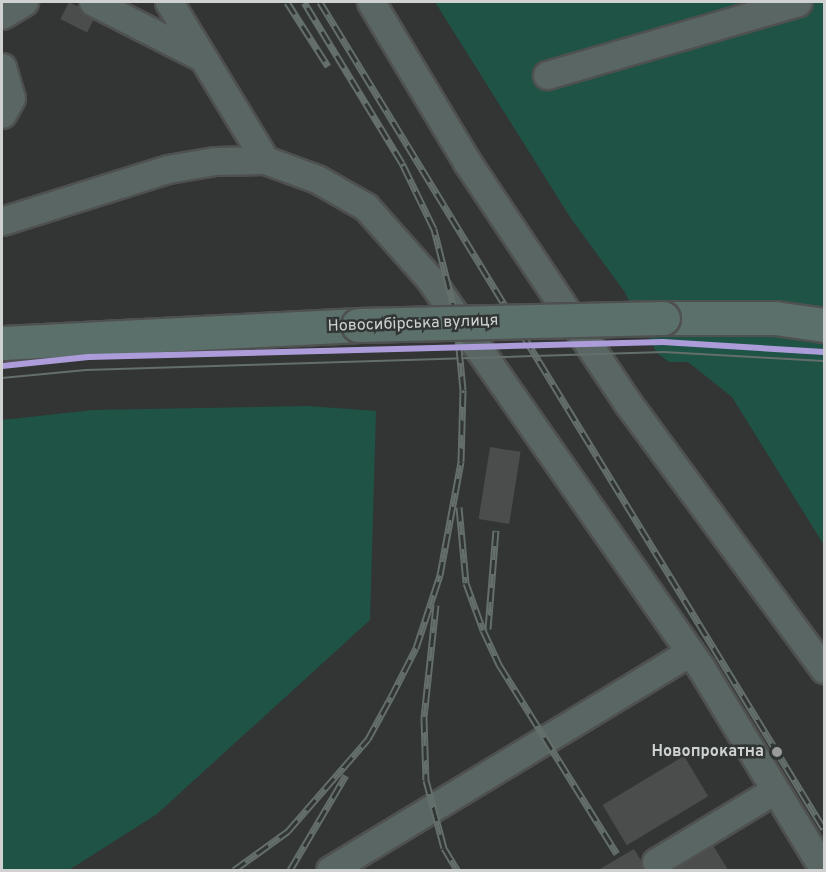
<!DOCTYPE html>
<meta charset="utf-8">
<style>
body{margin:0}
#map{position:relative;width:826px;height:872px;overflow:hidden;background:#323534;font-family:Overpass,sans-serif}
div>[style]{position:absolute}
[style*='--x']{left:calc(var(--x)*1px);top:calc(var(--y)*1px);width:calc(var(--w)*1px);rotate:calc(var(--a)*1deg)}
.green>*{inset:0;background:#1f5346}
.building>*{inset:0;background:#4b4d4c;transform-origin:0 0}
.roads{filter:drop-shadow(2px 0 #4f5050) drop-shadow(-2px 0 #4f5050) drop-shadow(0 2px #4f5050) drop-shadow(0 -2px #4f5050)}
.minor>*{height:27px;margin:-13.5px;padding:0 13.5px;transform-origin:13.5px;border-radius:13.5px;background:#596663}
.major>*{height:33px;margin:-16.5px;padding:0 16.5px;transform-origin:16.5px;border-radius:16.5px;background:#5c706b}
.tram>*{height:1.5px;margin:-0.75px;padding:0 0.75px;transform-origin:0.75px;border-radius:0.75px;background:#646e6a}
.rail>*{height:7px;margin-top:-3.5px;transform-origin:0;background:repeating-linear-gradient(90deg,#313634 0 14px,#646e6a 0 28px);box-sizing:border-box;border-block:2px solid #646e6a}
.bridges{filter:drop-shadow(2px 0 #4f5050) drop-shadow(-2px 0 #4f5050) drop-shadow(0 2px #4f5050) drop-shadow(0 -2px #4f5050)}
.major-bridge>*{height:33px;margin:-16.5px;padding:0 16.5px;transform-origin:16.5px;border-radius:16.5px;background:#5c706b}
.tram-1>*{height:6px;margin:-3px;padding:0 3px;transform-origin:3px;border-radius:3px;background:#ac9dda}
.dots>*{width:16px;height:16px;translate:-50% -50%;box-sizing:border-box;border:3px solid #313634;border-radius:50%}
span{translate:-50% -50%;white-space:nowrap;text-align:center;line-height:1.15;-webkit-text-stroke:5px #313634;paint-order:stroke}
.street-label{font-size:16px;color:#cfd2d1}
.poi-label{font-size:16px;color:#cfd2d1;font-weight:700}
.right{translate:-100% -50%;text-align:right}
.frame{position:absolute;inset:0;border:3px solid #cfd2d1;pointer-events:none}
</style>
<div id="map">
<div class="green">
<div style="clip-path:polygon(435px 2px,824px 2px,824px 545px,732px 397px,688px 362px,669px 362px,657px 353px,624px 291px,570px 217px)"></div>
<div style="clip-path:polygon(308px 406px,376px 411px,370px 620px,157px 814px,69px 870px,2px 870px,2px 420px,93px 410px)"></div>
</div>
<div class="building">
<div style="left:69px;top:2px;width:30px;height:19px;rotate:27deg"></div>
<div style="left:490px;top:447px;width:31px;height:73px;rotate:9deg"></div>
<div style="left:684px;top:756px;width:47px;height:95px;rotate:59deg"></div>
<div style="clip-path:polygon(709px 839px,728px 870px,658px 870px)"></div>
<div style="clip-path:polygon(634px 849px,647px 870px,598px 870px)"></div>
</div>
<div class="roads">
<div class="minor">
<div style="--x:93;--y:2;--w:123;--a:27"></div>
<div style="--x:169;--y:2;--w:185;--a:58.7"></div>
<div style="--x:371;--y:2;--w:187;--a:59"></div>
<div style="--x:467;--y:162;--w:288;--a:56.3"></div>
<div style="--x:627;--y:402;--w:332;--a:53.6"></div>
<div style="--x:2;--y:15;--w:26;--a:-31"></div>
<div style="--x:2;--y:67;--w:32;--a:74"></div>
<div style="--x:11;--y:98;--w:18;--a:119"></div>
<div style="--x:547;--y:75;--w:261;--a:-16.2"></div>
<div style="--x:2;--y:221;--w:174;--a:-17.4"></div>
<div style="--x:168;--y:169;--w:48;--a:-9.7"></div>
<div style="--x:215;--y:161;--w:50;--a:-1.1"></div>
<div style="--x:265;--y:160;--w:55;--a:20.1"></div>
<div style="--x:317;--y:179;--w:56;--a:29.7"></div>
<div style="--x:366;--y:207;--w:96;--a:48.4"></div>
<div style="--x:430;--y:279;--w:472;--a:55.1"></div>
<div style="--x:700;--y:666;--w:239;--a:58.7"></div>
<div style="--x:656;--y:862;--w:139;--a:-31.2"></div>
<div style="--x:330;--y:870;--w:421;--a:-31.2"></div>
</div>
<div class="major">
<div style="--x:663;--y:318;--w:112;--a:0"></div>
<div style="--x:775;--y:318;--w:49;--a:8.1"></div>
<div style="--x:2;--y:343;--w:356;--a:-2.9"></div>
</div>
</div>
<div class="tram">
<div style="--x:2;--y:378;--w:84;--a:-5.4"></div>
<div style="--x:86;--y:370;--w:578;--a:-1.78"></div>
<div style="--x:664;--y:352;--w:160;--a:3.2"></div>
</div>
<div class="rail">
<div style="--x:287;--y:2;--w:76;--a:57.4"></div>
<div style="--x:320;--y:2;--w:968;--a:58.64"></div>
<div style="--x:459;--y:507;--w:76;--a:84.7"></div>
<div style="--x:466;--y:583;--w:50;--a:70.1"></div>
<div style="--x:483;--y:630;--w:40;--a:65"></div>
<div style="--x:500;--y:666;--w:221;--a:58.1"></div>
<div style="--x:436;--y:605;--w:114;--a:96.1"></div>
<div style="--x:424;--y:718;--w:62;--a:88.2"></div>
<div style="--x:426;--y:780;--w:70;--a:75.2"></div>
<div style="--x:444;--y:848;--w:26;--a:59"></div>
<div style="--x:488;--y:629;--w:99;--a:-85.4"></div>
<div style="--x:234;--y:870;--w:67;--a:-35.8"></div>
<div style="--x:288;--y:831;--w:122;--a:-49"></div>
<div style="--x:368;--y:739;--w:48;--a:-61.3"></div>
<div style="--x:391;--y:697;--w:55;--a:-63"></div>
<div style="--x:416;--y:648;--w:77;--a:-71.8"></div>
<div style="--x:440;--y:575;--w:115;--a:-79.5"></div>
<div style="--x:461;--y:462;--w:72;--a:-88.4"></div>
<div style="--x:463;--y:390;--w:74;--a:-95.4"></div>
<div style="--x:456;--y:316;--w:90;--a:-104.2"></div>
<div style="--x:434;--y:229;--w:73;--a:-115.9"></div>
<div style="--x:402;--y:163;--w:188;--a:-121.3"></div>
<div style="--x:290;--y:870;--w:110;--a:-59.5"></div>
</div>
<div class="bridges">
<div class="major-bridge">
<div style="--x:358;--y:325;--w:305;--a:-1.3"></div>
</div>
</div>
<div class="tram-1">
<div style="--x:2;--y:366;--w:87;--a:-5.9"></div>
<div style="--x:89;--y:357;--w:574;--a:-1.5"></div>
<div style="--x:663;--y:342;--w:161;--a:3.6"></div>
</div>
<div class="dots">
<div style="left:777px;top:752px;background:#989b9a"></div>
</div>
<div class="street-label">
<span style="left:413px;top:324px;rotate:-2deg">Новосибірська вулиця</span>
</div>
<div class="poi-label">
<span class="right" style="left:764px;top:752px">Новопрокатна</span>
</div>
<div class="frame"></div>
</div>
